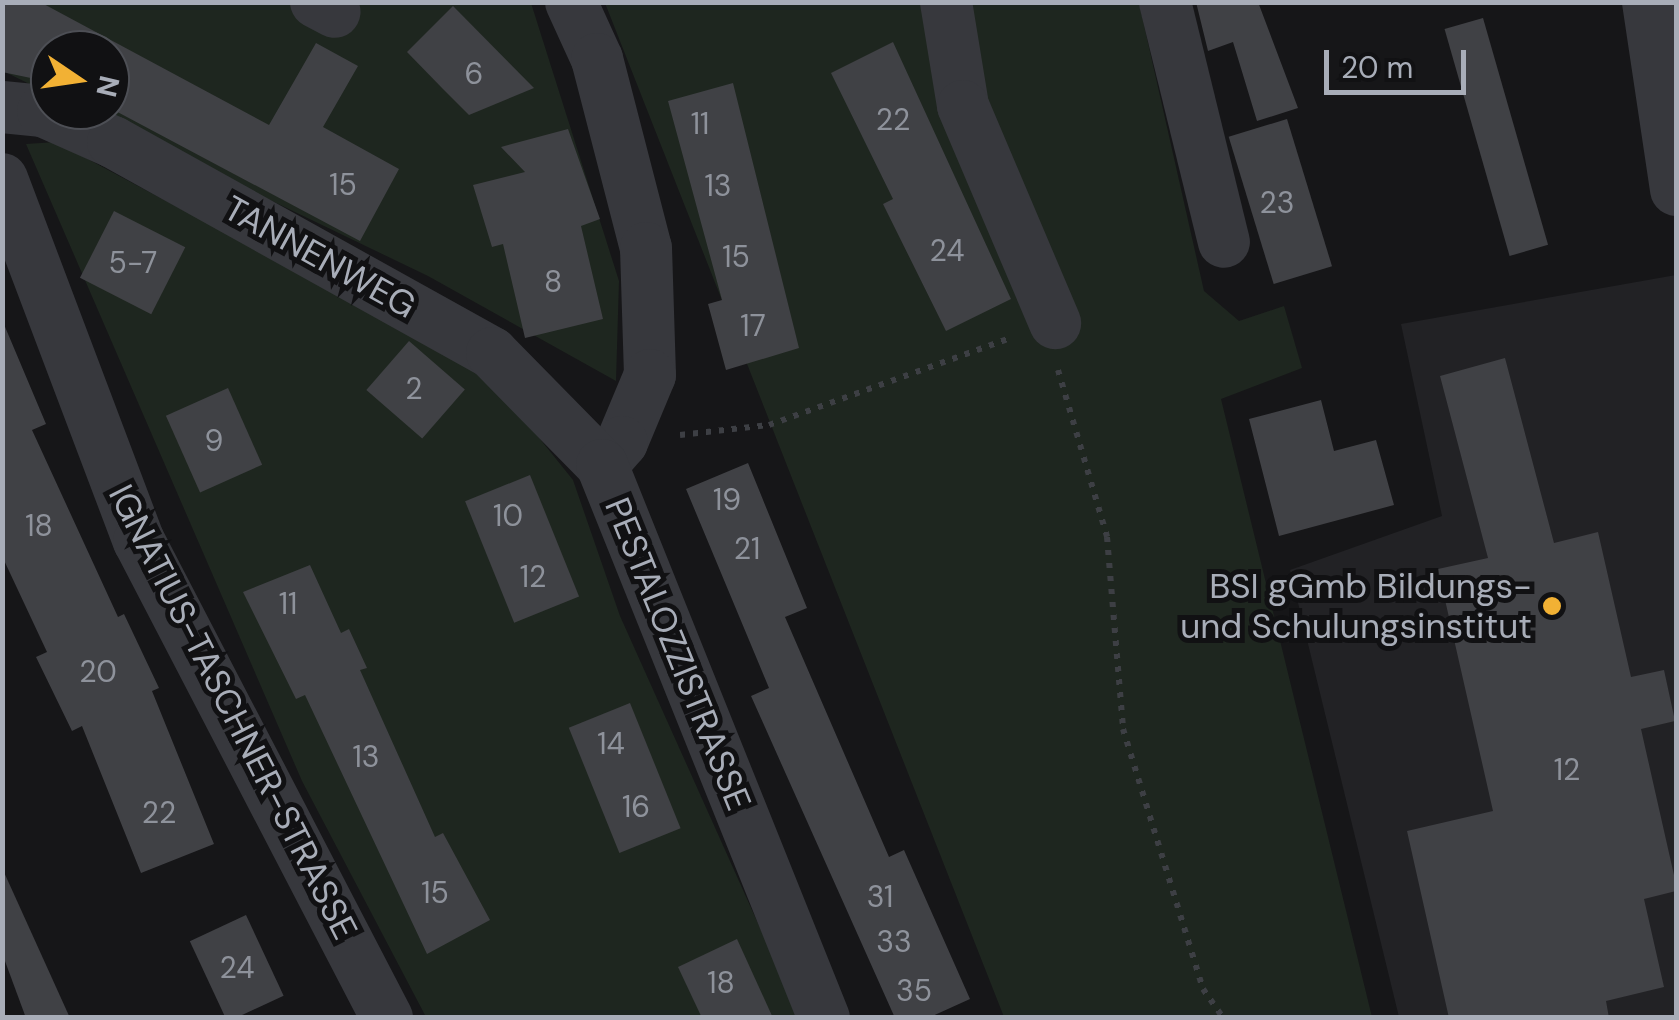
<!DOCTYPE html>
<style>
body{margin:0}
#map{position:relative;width:1679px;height:1020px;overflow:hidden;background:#161618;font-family:"DM Sans",sans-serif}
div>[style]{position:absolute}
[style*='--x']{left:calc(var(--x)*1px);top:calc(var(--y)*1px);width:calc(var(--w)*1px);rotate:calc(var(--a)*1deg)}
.built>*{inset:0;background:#222225}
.green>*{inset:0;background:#1e261f}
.building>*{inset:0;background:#404145;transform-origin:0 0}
.path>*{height:6px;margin-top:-3px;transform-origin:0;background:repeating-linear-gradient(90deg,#3d3f44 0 5px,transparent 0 13px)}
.minor>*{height:52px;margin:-26px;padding:0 26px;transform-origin:26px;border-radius:26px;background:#37383d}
.dots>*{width:28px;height:28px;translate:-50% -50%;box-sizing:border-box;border:5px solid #111113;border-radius:50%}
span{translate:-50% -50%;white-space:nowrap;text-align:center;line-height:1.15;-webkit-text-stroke:10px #111113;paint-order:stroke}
.number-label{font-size:30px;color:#8e929b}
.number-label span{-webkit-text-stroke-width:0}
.street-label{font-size:35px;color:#a8adb8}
.poi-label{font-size:35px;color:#a8adb8}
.right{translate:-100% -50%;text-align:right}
.frame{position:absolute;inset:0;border:5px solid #a8adb8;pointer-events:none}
.north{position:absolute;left:30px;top:30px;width:100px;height:100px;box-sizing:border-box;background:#111113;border:2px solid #4d4f55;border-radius:50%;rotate:103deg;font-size:28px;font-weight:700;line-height:40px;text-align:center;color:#a8adb8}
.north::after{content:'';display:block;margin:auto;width:35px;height:45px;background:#f2b134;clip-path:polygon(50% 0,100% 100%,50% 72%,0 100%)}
.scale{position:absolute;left:1324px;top:50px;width:142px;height:45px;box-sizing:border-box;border:5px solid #a8adb8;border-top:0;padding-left:12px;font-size:30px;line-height:35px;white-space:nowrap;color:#a8adb8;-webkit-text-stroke:8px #111113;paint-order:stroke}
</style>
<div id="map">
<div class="built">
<div style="clip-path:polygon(1676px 275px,1676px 1017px,1399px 1017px,1290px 570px,1442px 516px,1401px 324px)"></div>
</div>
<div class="green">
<div style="clip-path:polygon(2px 3px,531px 3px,619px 281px,616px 381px,428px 276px,83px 110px,110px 110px,110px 50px,50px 50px,50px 94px,3px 71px)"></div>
<div style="clip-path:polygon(605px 3px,1139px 3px,1204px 291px,1239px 321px,1284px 306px,1302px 368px,1221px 399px,1372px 1017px,1004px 1017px)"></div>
<div style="clip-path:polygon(56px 142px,487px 373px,573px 480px,620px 616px,800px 1017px,426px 1017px,302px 781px,26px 144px)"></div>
</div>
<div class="building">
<div style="clip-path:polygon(2px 2px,40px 2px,269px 125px,316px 43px,358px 66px,323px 127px,399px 169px,360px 241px,110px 108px,110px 50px,50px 50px,50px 82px,2px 72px)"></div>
<div style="clip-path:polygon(1196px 2px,1258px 2px,1298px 108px,1257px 121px,1233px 42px,1208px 51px)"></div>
<div style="clip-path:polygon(453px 6px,534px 88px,469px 115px,443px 89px,407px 52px)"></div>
<div style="left:1483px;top:18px;width:236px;height:40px;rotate:74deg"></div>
<div style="clip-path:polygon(893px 42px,1011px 299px,946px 331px,883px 204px,893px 199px,831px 73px)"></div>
<div style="clip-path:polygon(733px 83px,799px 348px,726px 370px,708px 304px,722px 300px,668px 101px)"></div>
<div style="left:1287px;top:119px;width:154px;height:61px;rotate:73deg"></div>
<div style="clip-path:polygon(568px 129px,600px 219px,581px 226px,603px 319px,525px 338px,503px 244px,492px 247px,473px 185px,525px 172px,501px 147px)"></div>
<div style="left:114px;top:211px;width:80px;height:75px;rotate:27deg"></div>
<div style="clip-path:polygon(3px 322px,46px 424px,32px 430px,118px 617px,124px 614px,159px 688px,152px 691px,214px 844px,141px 873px,82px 726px,72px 731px,36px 657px,47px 652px,2px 556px)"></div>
<div style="left:409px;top:341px;width:74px;height:65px;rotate:41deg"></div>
<div style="clip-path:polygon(1505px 358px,1554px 543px,1598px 532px,1631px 677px,1664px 670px,1675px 721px,1641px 729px,1676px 884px,1676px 891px,1644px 899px,1664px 987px,1606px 1001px,1609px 1018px,1449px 1018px,1407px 831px,1493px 811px,1438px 569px,1488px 558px,1440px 376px)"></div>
<div style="left:228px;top:388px;width:84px;height:68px;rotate:66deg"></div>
<div style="clip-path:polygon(1321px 400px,1334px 451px,1376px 440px,1394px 505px,1279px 536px,1249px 419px)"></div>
<div style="clip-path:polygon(748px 463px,807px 608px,785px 617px,889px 857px,904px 850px,970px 999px,928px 1018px,895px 1018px,751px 696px,769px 688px,686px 489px)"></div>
<div style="left:530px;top:475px;width:131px;height:70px;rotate:68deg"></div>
<div style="clip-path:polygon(310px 565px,341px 633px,349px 629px,367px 668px,360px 670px,435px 837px,443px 833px,490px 920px,427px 954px,305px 695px,296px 699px,243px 592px)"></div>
<div style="left:630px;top:703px;width:135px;height:66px;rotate:68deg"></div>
<div style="clip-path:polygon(3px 870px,70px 1018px,26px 1018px,2px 953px)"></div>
<div style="left:246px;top:915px;width:89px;height:62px;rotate:65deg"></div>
<div style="clip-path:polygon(737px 939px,773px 1018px,702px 1018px,678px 967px)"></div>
</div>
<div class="path">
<div style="--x:1058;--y:370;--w:174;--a:73.6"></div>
<div style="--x:1107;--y:537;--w:193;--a:85.2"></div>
<div style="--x:1123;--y:729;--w:272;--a:72.9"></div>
<div style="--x:1203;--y:989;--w:35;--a:55"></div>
<div style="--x:680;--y:435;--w:90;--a:-6.4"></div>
<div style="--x:769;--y:425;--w:257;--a:-19.8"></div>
</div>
<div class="minor">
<div style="--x:316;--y:2;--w:21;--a:28"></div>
<div style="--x:571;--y:2;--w:63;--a:65.5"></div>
<div style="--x:597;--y:59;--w:195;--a:75.5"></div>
<div style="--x:646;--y:248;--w:127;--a:88.2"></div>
<div style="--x:650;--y:375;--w:73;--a:112.7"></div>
<div style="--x:622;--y:442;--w:30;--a:131"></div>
<div style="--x:946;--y:2;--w:105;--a:80.7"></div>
<div style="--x:963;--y:106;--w:236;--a:67"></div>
<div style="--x:1165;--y:2;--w:247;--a:76.2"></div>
<div style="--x:1648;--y:2;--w:190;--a:81.5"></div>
<div style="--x:2;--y:107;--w:41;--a:5.6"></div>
<div style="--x:43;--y:111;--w:77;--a:23.9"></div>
<div style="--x:113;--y:142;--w:434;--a:29.1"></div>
<div style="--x:492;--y:353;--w:157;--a:45.5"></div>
<div style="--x:602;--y:465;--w:596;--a:68.13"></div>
<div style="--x:2;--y:179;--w:387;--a:69.3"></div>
<div style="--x:139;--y:541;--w:538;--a:62.53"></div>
</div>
<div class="dots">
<div style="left:1552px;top:606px;background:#f2b134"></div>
</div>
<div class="number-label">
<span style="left:474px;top:74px">6</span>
<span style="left:893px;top:120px">22</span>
<span style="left:700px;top:124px">11</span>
<span style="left:343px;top:185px">15</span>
<span style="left:718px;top:186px">13</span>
<span style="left:1277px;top:203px">23</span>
<span style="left:947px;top:251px">24</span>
<span style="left:736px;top:257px">15</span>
<span style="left:133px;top:263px">5-7</span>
<span style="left:553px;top:282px">8</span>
<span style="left:753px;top:326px">17</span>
<span style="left:414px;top:389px">2</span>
<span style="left:214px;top:441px">9</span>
<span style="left:727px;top:500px">19</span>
<span style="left:508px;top:516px">10</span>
<span style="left:39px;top:526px">18</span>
<span style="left:747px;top:549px">21</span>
<span style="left:533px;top:577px">12</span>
<span style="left:288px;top:604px">11</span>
<span style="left:98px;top:672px">20</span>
<span style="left:611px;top:744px">14</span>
<span style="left:366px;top:757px">13</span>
<span style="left:1567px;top:770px">12</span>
<span style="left:636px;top:807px">16</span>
<span style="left:159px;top:813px">22</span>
<span style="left:435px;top:893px">15</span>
<span style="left:880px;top:897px">31</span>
<span style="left:894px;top:942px">33</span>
<span style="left:237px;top:968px">24</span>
<span style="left:721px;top:983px">18</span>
<span style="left:914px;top:991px">35</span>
</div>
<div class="street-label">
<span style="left:320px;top:257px;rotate:29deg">TANNENWEG</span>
<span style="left:678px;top:654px;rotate:68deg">PESTALOZZISTRASSE</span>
<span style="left:233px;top:712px;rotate:63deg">IGNATIUS-TASCHNER-STRASSE</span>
</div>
<div class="poi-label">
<span class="right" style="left:1532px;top:606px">BSI gGmb Bildungs-<br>und Schulungsinstitut</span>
</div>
<div class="frame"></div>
<div class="north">N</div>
<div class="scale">20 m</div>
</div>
